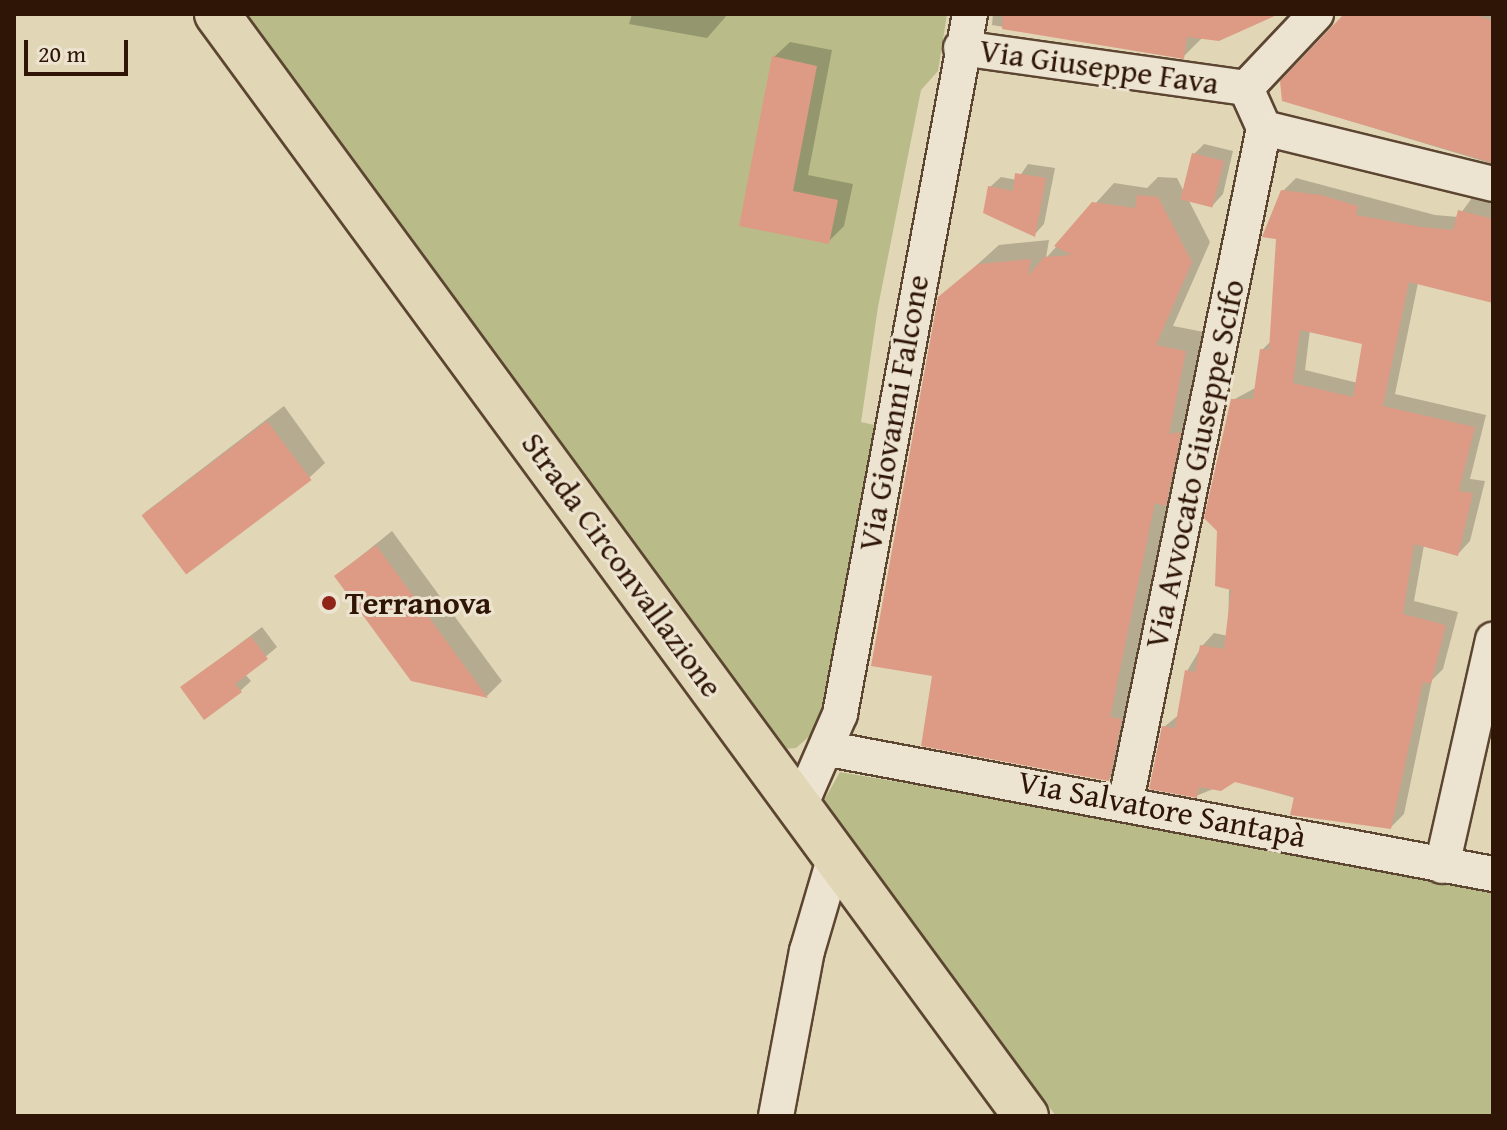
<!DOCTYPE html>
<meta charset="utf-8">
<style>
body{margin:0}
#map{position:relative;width:1507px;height:1130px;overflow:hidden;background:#e1d6b6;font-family:"Gentium Book Plus",serif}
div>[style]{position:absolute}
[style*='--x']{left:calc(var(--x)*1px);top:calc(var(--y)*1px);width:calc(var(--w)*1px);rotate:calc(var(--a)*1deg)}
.green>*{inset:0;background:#b9bc89}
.shadow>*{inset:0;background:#0003}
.building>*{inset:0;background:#dd9b85;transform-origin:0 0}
.roads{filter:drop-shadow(2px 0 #5c4531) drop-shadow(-2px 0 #5c4531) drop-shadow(0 2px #5c4531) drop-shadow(0 -2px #5c4531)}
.street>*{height:34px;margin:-17px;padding:0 17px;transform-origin:17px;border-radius:17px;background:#ece4d0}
.primary>*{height:44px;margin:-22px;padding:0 22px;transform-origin:22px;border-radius:22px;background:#e1d6b6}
.dots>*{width:22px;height:22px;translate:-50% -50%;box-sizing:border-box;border:4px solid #ece4d0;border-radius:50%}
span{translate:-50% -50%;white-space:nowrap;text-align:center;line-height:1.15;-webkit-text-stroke:6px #ece4d0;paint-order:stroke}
.street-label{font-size:32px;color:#2f1505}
.poi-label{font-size:32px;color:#2f1505;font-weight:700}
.left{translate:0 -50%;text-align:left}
.frame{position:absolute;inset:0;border:16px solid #2f1505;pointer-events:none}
.scale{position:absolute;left:24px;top:40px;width:104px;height:36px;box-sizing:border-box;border:4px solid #2f1505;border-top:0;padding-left:10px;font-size:24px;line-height:28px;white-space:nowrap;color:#2f1505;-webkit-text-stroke:6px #ece4d0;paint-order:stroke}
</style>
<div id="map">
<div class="green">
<div style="clip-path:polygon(247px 14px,947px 14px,938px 71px,921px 90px,878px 307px,861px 422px,879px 426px,831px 698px,819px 728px,796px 748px,784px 749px)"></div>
<div style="clip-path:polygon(840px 772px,1493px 884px,1493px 1116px,1056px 1116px,819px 809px)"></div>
</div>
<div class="shadow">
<div style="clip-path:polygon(632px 14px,728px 14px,707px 38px,629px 24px)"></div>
<div style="clip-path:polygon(993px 14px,1260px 14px,1203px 37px,1183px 57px,992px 25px)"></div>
<div style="clip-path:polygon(1351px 14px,1493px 14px,1493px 164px,1291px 103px,1281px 91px)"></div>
<div style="clip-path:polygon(790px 42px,832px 50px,808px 175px,853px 184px,844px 226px,828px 242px,741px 224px,774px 57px)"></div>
<div style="clip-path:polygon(1204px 144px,1233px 151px,1223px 194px,1213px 205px,1188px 199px,1210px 242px,1173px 326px,1204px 332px,1187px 415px,1199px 414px,1185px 485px,1169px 500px,1128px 698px,1140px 700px,1128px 760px,1109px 779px,935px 675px,940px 298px,999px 245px,1049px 240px,1046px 258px,1114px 183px,1147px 188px,1158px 177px,1177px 178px,1185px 194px,1194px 154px)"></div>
<div style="clip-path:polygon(1028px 164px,1055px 168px,1044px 224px,1034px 235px,990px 187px,1001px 177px,1017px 180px)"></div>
<div style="clip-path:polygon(evenodd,1296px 178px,1435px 215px,1458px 217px,1472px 198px,1493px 203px,1493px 301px,1418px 283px,1395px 394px,1486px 415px,1470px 479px,1485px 481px,1470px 541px,1458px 554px,1424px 545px,1414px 601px,1458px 612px,1443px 669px,1432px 680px,1404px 814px,1391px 827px,1235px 780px,1196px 796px,1164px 727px,1180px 714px,1187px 671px,1202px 646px,1214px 633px,1228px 636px,1233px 400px,1257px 387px,1262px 350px,1272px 340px,1283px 191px,1296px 178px,1310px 330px,1364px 342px,1358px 383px,1305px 370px,1310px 330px)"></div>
<div style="clip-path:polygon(284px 406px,325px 463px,309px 478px,143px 514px)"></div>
<div style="clip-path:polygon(392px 531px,502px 681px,487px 696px,412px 679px,336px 576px)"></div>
<div style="clip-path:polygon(262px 627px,277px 647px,245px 674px,251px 681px,240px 691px,183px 687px)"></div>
</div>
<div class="building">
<div style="clip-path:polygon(1003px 14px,1279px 14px,1219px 41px,1187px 37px,1184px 59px,1002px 29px)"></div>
<div style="clip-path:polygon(1344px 14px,1474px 14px,1493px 21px,1493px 163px,1282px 101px,1280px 81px)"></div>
<div style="clip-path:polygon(772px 56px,817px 66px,793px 191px,838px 200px,829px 244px,739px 226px)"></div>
<div style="left:1192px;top:153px;width:33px;height:48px;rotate:14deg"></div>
<div style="clip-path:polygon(1015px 173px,1046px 178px,1035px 237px,983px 213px,988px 186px,1013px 191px)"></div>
<div style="clip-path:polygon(evenodd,1281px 190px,1321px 195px,1358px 206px,1356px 215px,1422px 227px,1453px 230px,1458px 210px,1493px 219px,1493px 303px,1409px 282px,1383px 406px,1475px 427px,1459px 491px,1473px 493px,1458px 556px,1414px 544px,1403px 614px,1446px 625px,1431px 684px,1423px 682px,1391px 829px,1290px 815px,1294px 797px,1235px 782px,1221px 791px,1199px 787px,1197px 798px,1149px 789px,1162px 726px,1175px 728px,1185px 670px,1195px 672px,1200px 645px,1224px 649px,1231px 590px,1215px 586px,1217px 531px,1204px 518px,1231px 399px,1253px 399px,1260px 349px,1269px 350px,1276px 239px,1262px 237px,1281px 190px,1300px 330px,1362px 344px,1353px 397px,1293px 383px,1300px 330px)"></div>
<div style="clip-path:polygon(1137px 195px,1158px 197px,1192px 262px,1156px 345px,1186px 351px,1169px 434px,1181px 432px,1166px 506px,1155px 503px,1110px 717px,1122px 719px,1109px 781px,921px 746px,932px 676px,871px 666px,938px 297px,978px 264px,1031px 259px,1028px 276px,1044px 257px,1072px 255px,1054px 246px,1092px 202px,1135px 208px)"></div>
<div style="left:267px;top:421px;width:74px;height:157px;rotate:53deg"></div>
<div style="clip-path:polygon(376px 545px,488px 698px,411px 681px,334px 576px)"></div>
<div style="clip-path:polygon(251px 636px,268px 659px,235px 684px,242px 692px,204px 720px,180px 687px)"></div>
</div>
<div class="roads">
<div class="street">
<div style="--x:961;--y:48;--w:288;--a:8"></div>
<div style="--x:1246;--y:88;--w:44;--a:65.8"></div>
<div style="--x:1264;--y:128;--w:236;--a:13.7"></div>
<div style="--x:1246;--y:88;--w:102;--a:-46.6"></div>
<div style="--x:829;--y:749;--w:676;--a:10.66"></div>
<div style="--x:1126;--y:800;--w:686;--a:-78.4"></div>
<div style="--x:800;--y:806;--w:100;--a:-66.5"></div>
<div style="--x:840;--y:714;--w:712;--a:-79.48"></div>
<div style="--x:1442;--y:866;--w:232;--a:-77.3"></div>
<div style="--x:776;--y:1116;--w:168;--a:-79.4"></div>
<div style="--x:807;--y:951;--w:99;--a:-73.6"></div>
</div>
<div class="primary">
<div style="--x:217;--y:14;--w:1367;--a:53.72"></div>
</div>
</div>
<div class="dots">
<div style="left:329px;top:603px;background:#8f2418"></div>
</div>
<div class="street-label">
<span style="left:1099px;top:67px;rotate:8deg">Via Giuseppe Fava</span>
<span style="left:894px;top:413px;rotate:-80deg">Via Giovanni Falcone</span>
<span style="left:1195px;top:464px;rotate:-78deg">Via Avvocato Giuseppe Scifo</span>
<span style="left:622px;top:565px;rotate:54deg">Strada Circonvallazione</span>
<span style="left:1162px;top:809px;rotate:11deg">Via Salvatore Santapà</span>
</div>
<div class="poi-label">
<span class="left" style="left:345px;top:603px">Terranova</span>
</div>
<div class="frame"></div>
<div class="scale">20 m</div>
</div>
